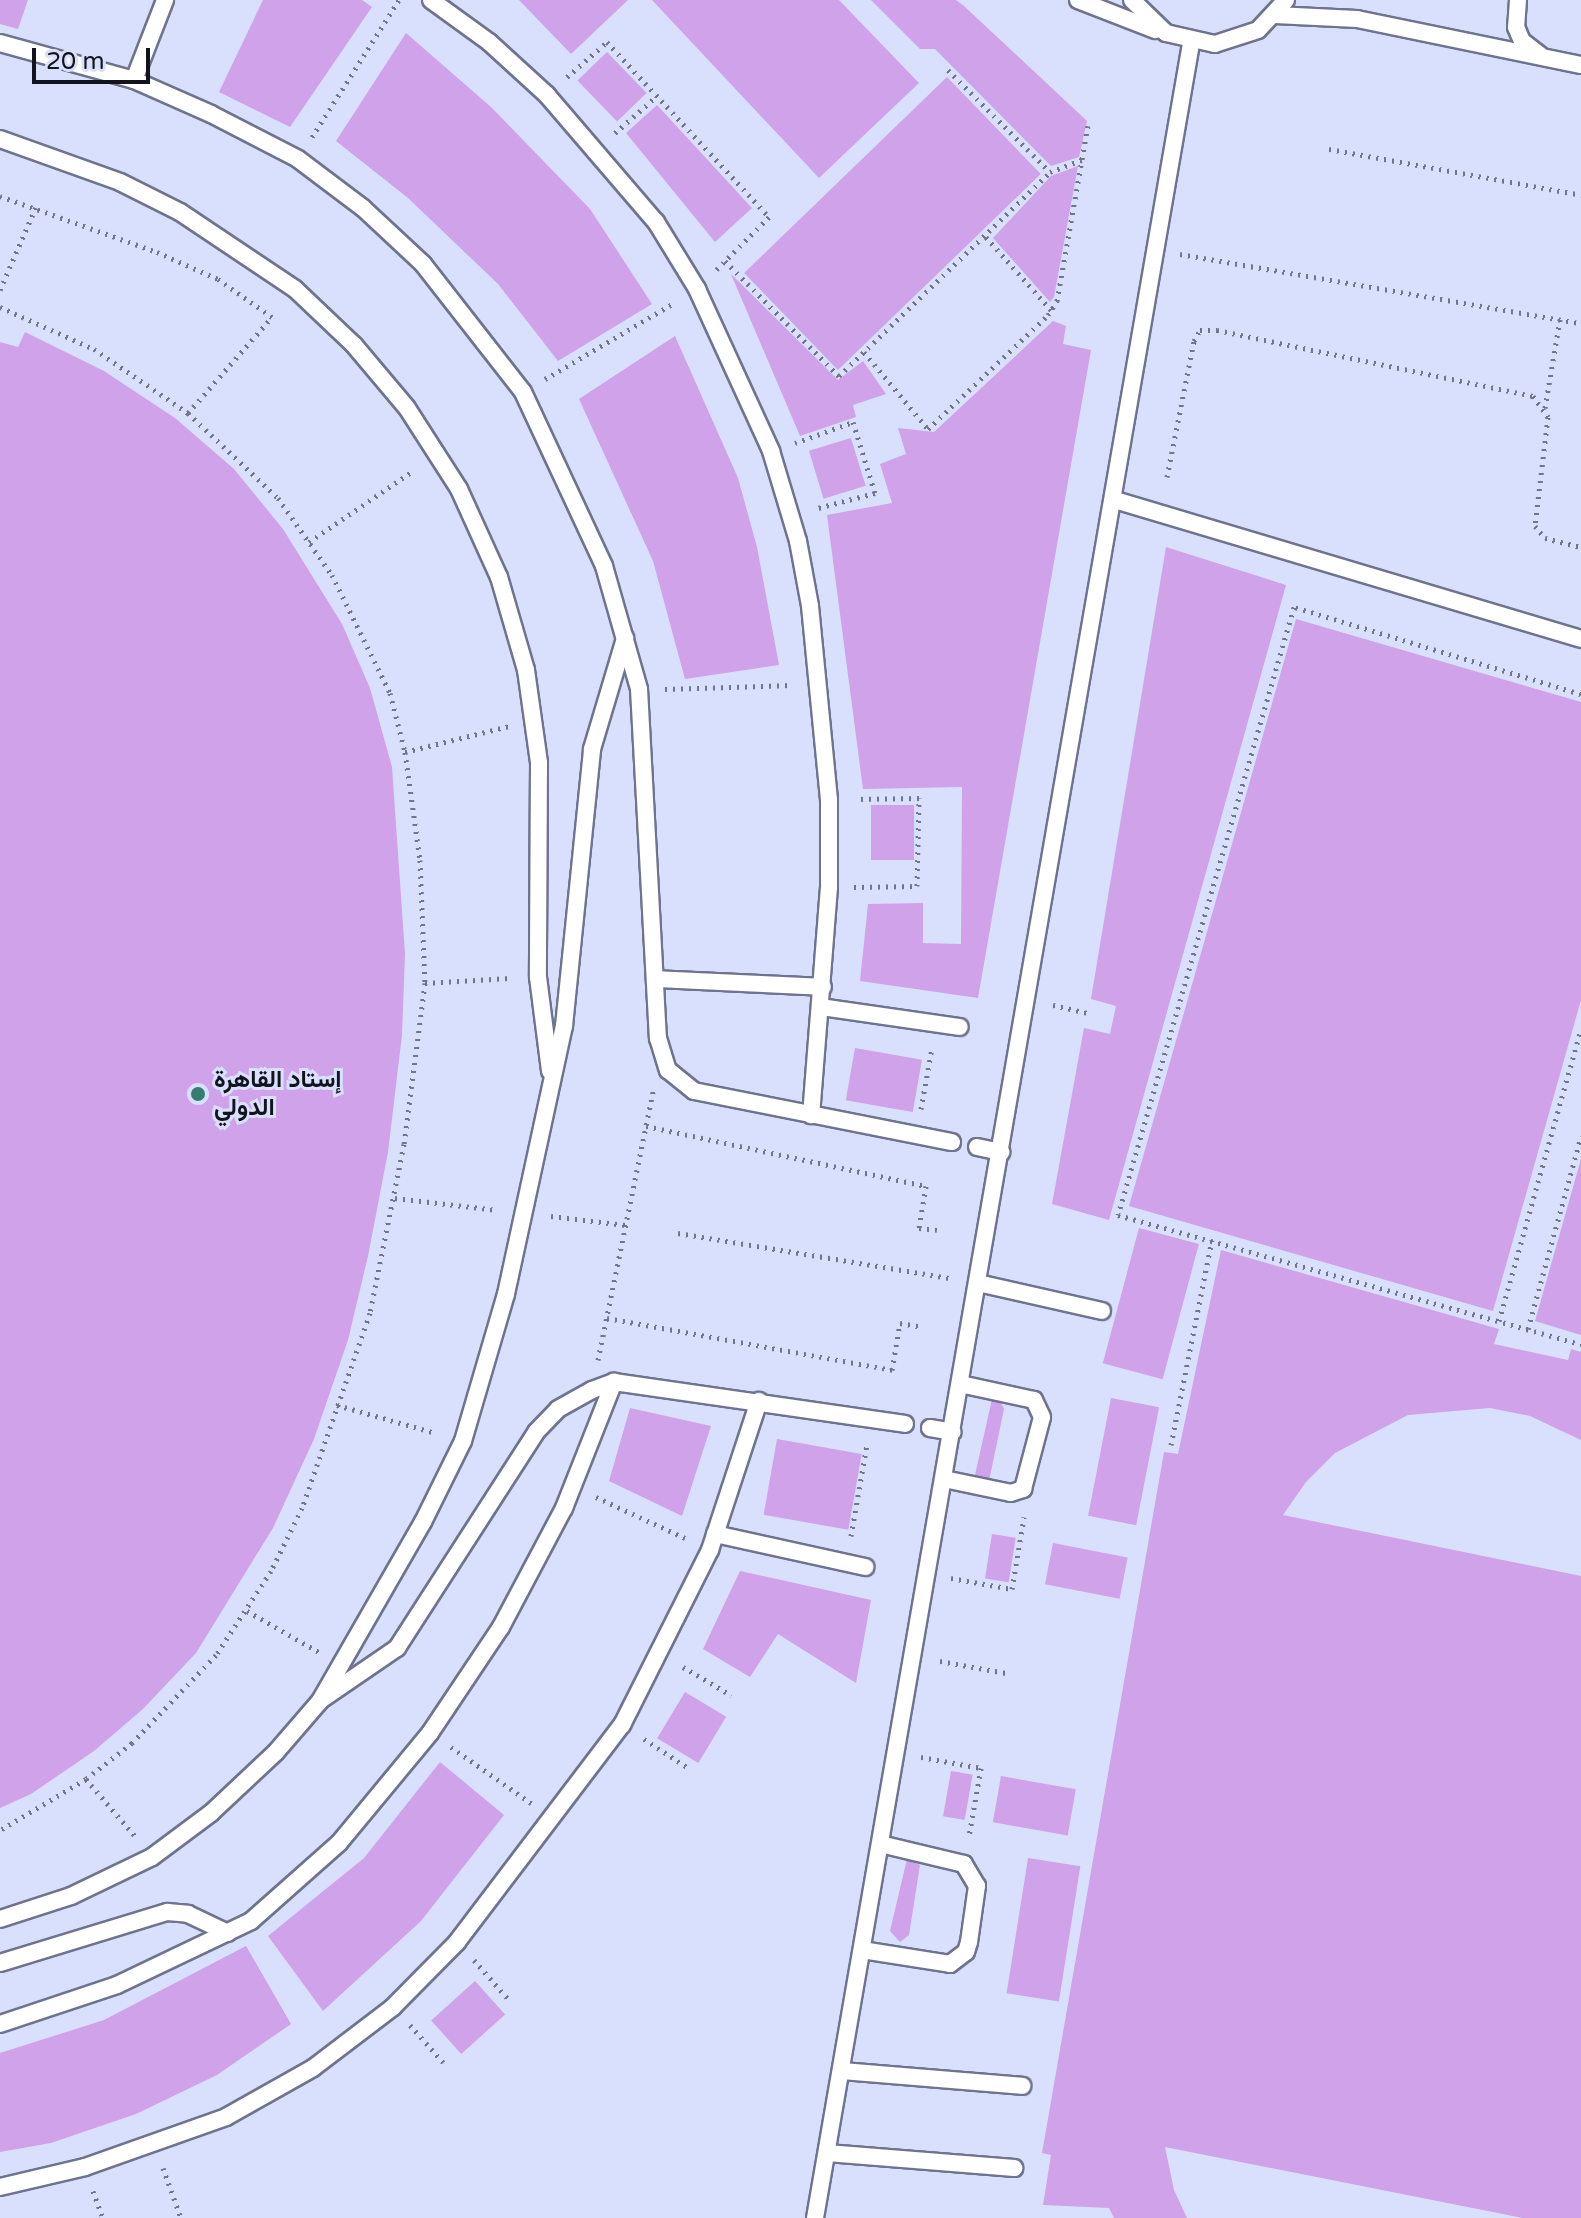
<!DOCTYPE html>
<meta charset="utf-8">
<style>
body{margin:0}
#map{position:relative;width:1581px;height:2218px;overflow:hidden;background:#d9e0fd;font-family:"Varela Round",Vazirmatn,sans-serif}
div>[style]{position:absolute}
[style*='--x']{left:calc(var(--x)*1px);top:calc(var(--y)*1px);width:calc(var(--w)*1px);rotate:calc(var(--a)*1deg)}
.green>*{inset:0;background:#cfa2e9;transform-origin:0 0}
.path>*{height:5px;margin-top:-2.5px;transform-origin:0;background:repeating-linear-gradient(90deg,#717589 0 2px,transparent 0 8px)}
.roads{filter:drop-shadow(2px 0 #6e748e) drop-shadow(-2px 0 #6e748e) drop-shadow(0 2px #6e748e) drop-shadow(0 -2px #6e748e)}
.lane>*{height:16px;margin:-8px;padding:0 8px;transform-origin:8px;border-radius:8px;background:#fff}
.dots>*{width:22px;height:22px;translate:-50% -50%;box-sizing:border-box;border:4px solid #d9e0fd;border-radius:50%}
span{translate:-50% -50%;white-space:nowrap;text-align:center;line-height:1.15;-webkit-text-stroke:6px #d9e0fd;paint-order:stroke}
.poi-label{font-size:24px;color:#11131d;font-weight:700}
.left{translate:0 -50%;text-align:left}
.scale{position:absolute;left:32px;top:48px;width:118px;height:36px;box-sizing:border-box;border:4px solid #11131d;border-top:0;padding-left:10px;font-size:24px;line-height:28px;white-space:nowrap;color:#11131d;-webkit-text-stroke:6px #d9e0fd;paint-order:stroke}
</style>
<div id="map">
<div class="green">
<div style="clip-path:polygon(0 0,28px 0,18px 29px,0 24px)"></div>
<div style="clip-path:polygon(263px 0,362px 0,372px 7px,290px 127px,219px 92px)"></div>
<div style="clip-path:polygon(519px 0,628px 0,571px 54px)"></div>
<div style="clip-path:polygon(652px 0,839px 0,919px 83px,819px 178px)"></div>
<div style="clip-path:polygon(871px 0,956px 0,964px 6px,1087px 121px,1079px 157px,1051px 166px,935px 49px,920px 49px)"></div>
<div style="clip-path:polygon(406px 33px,491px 107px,590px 209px,652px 304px,558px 361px,498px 284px,408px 198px,336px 141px)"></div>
<div style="left:607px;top:52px;width:57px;height:41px;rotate:46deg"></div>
<div style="left:947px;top:77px;width:135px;height:282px;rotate:46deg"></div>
<div style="clip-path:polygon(657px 105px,752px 208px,715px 242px,626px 133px)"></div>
<div style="clip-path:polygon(1078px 166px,1054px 297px,1050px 302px,993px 238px,1051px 176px)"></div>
<div style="clip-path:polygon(731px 274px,838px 380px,863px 361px,886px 394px,853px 405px,856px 417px,800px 436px)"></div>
<div style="clip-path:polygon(1053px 321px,1066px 326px,1063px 344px,1091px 350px,978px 998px,860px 981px,868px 904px,923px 903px,923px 943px,961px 944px,962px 787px,863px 789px,827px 515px,892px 503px,880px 464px,906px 454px,898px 428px,934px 432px)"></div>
<div style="clip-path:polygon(25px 332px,104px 371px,175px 418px,234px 469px,283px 529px,342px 624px,370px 688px,392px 767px,405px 954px,402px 1035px,388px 1152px,368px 1256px,348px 1340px,314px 1439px,273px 1528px,196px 1653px,143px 1709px,94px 1751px,31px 1794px,0 1808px,0 342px,18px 347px)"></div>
<div style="clip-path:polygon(675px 336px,738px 478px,757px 547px,779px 665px,685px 679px,653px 561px,579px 399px)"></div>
<div style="left:851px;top:438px;width:50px;height:44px;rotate:73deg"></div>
<div style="clip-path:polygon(1166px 547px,1286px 585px,1109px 1220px,1052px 1204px,1084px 1028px,1110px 1034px,1116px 1006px,1091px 999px)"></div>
<div style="clip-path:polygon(1296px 619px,1581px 702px,1581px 1000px,1493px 1311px,1129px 1206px)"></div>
<div style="left:871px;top:805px;width:43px;height:55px"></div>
<div style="left:855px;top:1048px;width:68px;height:53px;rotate:10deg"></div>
<div style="clip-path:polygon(1581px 1159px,1581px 1335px,1535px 1321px)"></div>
<div style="left:1139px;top:1228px;width:62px;height:140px;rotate:15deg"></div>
<div style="clip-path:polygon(1221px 1250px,1499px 1329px,1494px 1344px,1568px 1360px,1571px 1349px,1581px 1352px,1581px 1440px,1530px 1416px,1490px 1408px,1408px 1415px,1335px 1453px,1306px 1482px,1283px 1515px,1581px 1576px,1581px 2218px,1523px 2218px,1165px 2147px,1174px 2190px,1187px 2218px,1114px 2218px,1109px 2208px,1043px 2205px,1051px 2155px,1042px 2153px,1164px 1452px,1178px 1454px)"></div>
<div style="left:1111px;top:1398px;width:49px;height:120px;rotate:11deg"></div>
<div style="clip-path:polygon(992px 1399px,999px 1399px,1004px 1409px,989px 1481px,975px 1475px)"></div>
<div style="clip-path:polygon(630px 1408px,711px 1426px,682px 1516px,609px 1481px)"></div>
<div style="left:777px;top:1439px;width:86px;height:77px;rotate:10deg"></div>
<div style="left:992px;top:1534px;width:24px;height:45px;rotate:9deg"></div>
<div style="left:1053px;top:1543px;width:76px;height:42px;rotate:11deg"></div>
<div style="clip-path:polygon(740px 1571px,871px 1600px,856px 1683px,778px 1634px,750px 1677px,703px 1649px)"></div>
<div style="left:685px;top:1692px;width:48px;height:54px;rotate:31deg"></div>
<div style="clip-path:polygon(440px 1762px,504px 1815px,421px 1921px,323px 2011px,268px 1936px,364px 1858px)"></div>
<div style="left:951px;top:1771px;width:22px;height:46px;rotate:10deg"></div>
<div style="left:1001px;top:1776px;width:76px;height:47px;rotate:10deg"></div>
<div style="left:1028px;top:1858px;width:53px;height:137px;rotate:9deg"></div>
<div style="clip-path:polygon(907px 1859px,920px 1865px,909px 1935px,900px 1942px,890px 1931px)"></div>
<div style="clip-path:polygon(246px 1946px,291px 2024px,217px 2075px,136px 2114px,51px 2143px,0 2152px,0 2053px,104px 2020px)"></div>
<div style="left:475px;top:1981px;width:45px;height:59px;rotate:48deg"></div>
</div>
<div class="path">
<div style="--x:948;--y:70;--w:144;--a:45"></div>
<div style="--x:567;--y:77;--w:53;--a:-41.2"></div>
<div style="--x:607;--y:42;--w:238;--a:47.2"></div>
<div style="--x:769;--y:217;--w:75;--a:135"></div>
<div style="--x:615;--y:133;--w:56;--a:-41.4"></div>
<div style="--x:312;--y:137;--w:162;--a:-57.6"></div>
<div style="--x:1329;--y:149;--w:256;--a:10.3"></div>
<div style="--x:0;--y:196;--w:167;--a:19.6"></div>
<div style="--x:157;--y:252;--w:67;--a:23.9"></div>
<div style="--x:218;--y:279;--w:66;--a:35.1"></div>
<div style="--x:986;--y:237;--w:99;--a:48.3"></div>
<div style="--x:1180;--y:254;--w:407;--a:9.8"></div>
<div style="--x:725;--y:261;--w:162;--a:45.3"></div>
<div style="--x:839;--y:376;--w:293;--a:-44"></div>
<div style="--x:1050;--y:172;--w:34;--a:-21"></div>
<div style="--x:0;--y:290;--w:90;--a:-66.6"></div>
<div style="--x:0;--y:307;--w:103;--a:24.1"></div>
<div style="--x:94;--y:349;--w:114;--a:34.2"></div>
<div style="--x:188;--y:413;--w:124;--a:43.4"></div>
<div style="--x:278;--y:498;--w:94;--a:55"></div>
<div style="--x:332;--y:575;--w:131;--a:63.8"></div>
<div style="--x:390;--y:693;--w:61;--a:75.7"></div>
<div style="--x:405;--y:752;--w:109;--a:82.1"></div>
<div style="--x:420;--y:860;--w:123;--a:87.7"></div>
<div style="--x:425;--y:983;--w:162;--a:97.4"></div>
<div style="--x:404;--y:1144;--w:172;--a:101.4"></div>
<div style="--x:370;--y:1313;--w:207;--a:109.2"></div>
<div style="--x:302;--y:1508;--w:70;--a:116.2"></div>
<div style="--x:271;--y:1571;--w:100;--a:123.2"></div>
<div style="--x:216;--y:1655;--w:122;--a:133.7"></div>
<div style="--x:132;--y:1743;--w:58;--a:142"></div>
<div style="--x:86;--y:1779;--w:100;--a:149.3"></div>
<div style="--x:864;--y:352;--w:100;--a:50.3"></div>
<div style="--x:928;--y:429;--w:166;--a:-43.5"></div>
<div style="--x:1048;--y:315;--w:17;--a:-57"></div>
<div style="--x:1057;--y:301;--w:178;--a:-80"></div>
<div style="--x:545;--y:379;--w:150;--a:-30.5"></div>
<div style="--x:1545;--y:408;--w:90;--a:-80.4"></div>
<div style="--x:188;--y:413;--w:128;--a:-48.8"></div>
<div style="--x:795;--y:443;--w:62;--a:-19.9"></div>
<div style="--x:853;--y:422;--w:74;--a:72.8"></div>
<div style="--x:875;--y:493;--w:63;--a:165.3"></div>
<div style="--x:1167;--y:477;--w:139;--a:-78.8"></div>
<div style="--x:1194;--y:341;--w:13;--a:-61"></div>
<div style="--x:1200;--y:330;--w:17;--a:0"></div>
<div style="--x:1217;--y:330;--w:323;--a:11.8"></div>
<div style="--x:1533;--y:396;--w:26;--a:54"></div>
<div style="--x:1548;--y:417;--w:110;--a:96.8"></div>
<div style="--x:1535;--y:526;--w:16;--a:50"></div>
<div style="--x:1545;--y:538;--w:37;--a:14"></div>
<div style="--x:309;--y:542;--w:127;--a:-34.4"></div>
<div style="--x:665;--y:689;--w:126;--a:-1.8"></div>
<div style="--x:1581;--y:694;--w:300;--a:-163.1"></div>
<div style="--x:1294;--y:607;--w:633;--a:106.14"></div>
<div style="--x:1118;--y:1215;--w:481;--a:15.6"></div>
<div style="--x:405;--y:752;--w:107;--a:-14"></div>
<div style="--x:854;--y:887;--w:63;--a:-0.9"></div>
<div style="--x:917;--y:886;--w:88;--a:-88.7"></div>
<div style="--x:919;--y:798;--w:63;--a:179.1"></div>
<div style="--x:425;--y:983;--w:88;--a:-3.3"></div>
<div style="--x:1053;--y:1005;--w:35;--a:13"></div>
<div style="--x:921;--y:1109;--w:62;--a:-79.8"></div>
<div style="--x:646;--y:1126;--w:286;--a:12.1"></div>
<div style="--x:926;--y:1186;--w:43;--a:99.5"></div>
<div style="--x:919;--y:1228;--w:18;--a:6"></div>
<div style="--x:395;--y:1198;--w:103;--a:6.7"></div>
<div style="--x:551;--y:1216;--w:75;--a:6.9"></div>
<div style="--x:678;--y:1233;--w:275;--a:9.4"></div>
<div style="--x:607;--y:1318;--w:290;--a:10.3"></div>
<div style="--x:892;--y:1370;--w:48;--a:-80.3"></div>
<div style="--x:900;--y:1323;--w:22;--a:10"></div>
<div style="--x:1499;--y:1321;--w:302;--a:-74.3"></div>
<div style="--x:1528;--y:1329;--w:200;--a:-74.6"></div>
<div style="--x:598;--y:1360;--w:275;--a:-78.4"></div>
<div style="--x:337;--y:1405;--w:103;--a:15.8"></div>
<div style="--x:1171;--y:1445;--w:209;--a:-78.7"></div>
<div style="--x:596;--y:1497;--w:98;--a:24.7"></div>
<div style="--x:851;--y:1536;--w:93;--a:-80.1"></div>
<div style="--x:951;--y:1578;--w:62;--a:10.2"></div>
<div style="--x:1012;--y:1589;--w:73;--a:-80.5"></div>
<div style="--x:247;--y:1611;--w:83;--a:29.7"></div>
<div style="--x:940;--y:1661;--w:67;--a:10.3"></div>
<div style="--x:683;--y:1667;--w:56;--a:30.3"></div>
<div style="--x:644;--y:1739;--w:51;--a:33.1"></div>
<div style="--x:451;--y:1747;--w:98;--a:35"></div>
<div style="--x:921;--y:1757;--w:61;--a:10.4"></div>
<div style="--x:981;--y:1768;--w:69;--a:100"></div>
<div style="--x:86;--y:1779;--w:75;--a:49.3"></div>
<div style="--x:474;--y:1960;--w:53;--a:48.8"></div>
<div style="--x:410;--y:2025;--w:50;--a:48.3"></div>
<div style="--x:163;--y:2168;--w:53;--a:70.2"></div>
<div style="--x:93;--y:2191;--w:29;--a:70"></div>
</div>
<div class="roads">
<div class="lane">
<div style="--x:431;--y:0;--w:72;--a:35.9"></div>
<div style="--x:489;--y:42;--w:79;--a:42.4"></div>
<div style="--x:547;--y:95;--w:167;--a:49.4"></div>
<div style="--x:656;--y:222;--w:79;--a:58.5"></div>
<div style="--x:697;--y:289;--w:178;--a:65.4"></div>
<div style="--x:771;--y:451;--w:94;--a:73.3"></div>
<div style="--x:798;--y:541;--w:66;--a:79.5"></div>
<div style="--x:810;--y:606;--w:195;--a:84.4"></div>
<div style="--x:829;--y:800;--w:87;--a:90"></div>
<div style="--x:829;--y:887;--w:229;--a:94.5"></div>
<div style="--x:1078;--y:0;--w:83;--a:21.3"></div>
<div style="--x:1132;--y:0;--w:47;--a:44.1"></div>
<div style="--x:1166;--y:33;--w:50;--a:12.7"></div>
<div style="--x:1215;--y:44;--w:45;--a:-18"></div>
<div style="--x:1258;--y:30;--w:41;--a:-47"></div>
<div style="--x:1518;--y:0;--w:27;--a:94"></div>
<div style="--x:1516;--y:27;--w:15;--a:67"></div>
<div style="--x:1522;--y:41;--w:23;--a:38"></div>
<div style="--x:1275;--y:15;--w:82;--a:2.8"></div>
<div style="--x:1357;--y:19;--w:229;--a:11.6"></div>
<div style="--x:0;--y:43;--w:139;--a:15.4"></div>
<div style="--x:134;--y:80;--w:84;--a:23.8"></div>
<div style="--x:211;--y:114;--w:98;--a:27.3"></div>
<div style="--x:298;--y:159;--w:81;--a:37"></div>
<div style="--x:363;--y:208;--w:82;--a:43"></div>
<div style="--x:423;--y:264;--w:162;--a:52"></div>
<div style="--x:523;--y:392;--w:192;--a:65"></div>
<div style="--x:604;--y:566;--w:128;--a:74.1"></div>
<div style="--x:639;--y:689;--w:350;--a:86.9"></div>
<div style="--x:658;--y:1038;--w:34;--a:73"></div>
<div style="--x:668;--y:1070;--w:33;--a:39"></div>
<div style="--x:694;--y:1091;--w:263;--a:11.2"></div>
<div style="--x:134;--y:80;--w:86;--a:-68.8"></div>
<div style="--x:0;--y:139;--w:127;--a:19.7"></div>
<div style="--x:120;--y:182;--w:67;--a:26.6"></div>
<div style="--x:180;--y:212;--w:138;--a:33.8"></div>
<div style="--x:295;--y:289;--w:81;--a:43.5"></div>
<div style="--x:354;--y:345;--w:82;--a:49.9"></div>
<div style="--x:407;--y:408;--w:96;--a:57.3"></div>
<div style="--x:459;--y:489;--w:97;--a:65.6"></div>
<div style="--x:499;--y:577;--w:97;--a:73.8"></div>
<div style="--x:526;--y:670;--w:94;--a:82"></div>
<div style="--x:539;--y:763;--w:214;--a:90.3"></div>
<div style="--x:538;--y:977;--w:95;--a:82.7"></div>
<div style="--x:1115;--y:500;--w:486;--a:16.6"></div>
<div style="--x:655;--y:979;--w:168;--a:2.7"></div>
<div style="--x:821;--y:1007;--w:140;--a:8.2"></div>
<div style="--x:977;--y:1147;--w:25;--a:12"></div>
<div style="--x:978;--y:1283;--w:127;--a:12.7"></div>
<div style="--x:930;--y:1428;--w:23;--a:10"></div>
<div style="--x:944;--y:1479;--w:68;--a:11.8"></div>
<div style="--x:1011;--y:1493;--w:13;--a:-18"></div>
<div style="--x:1023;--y:1489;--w:74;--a:-75.2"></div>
<div style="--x:1042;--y:1417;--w:19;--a:-115"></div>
<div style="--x:1034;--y:1400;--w:76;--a:-167.8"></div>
<div style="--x:715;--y:1534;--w:154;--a:12.4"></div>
<div style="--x:321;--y:1700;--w:92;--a:-34.4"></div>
<div style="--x:397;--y:1648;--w:257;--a:-57.2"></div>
<div style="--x:536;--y:1432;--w:32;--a:-46"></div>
<div style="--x:558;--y:1409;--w:39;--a:-29"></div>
<div style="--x:592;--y:1390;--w:23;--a:-20"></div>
<div style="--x:614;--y:1382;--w:294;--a:8.2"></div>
<div style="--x:0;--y:1919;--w:75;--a:-17.9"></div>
<div style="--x:71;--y:1896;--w:90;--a:-25.7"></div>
<div style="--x:152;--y:1857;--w:74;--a:-36.7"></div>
<div style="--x:211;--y:1813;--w:89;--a:-43.2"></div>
<div style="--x:276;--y:1752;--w:67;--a:-49.2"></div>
<div style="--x:320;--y:1701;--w:207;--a:-60.1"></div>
<div style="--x:423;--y:1522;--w:90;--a:-63.7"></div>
<div style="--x:463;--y:1441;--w:153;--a:-73.7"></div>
<div style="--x:506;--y:1294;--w:274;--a:-77.8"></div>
<div style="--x:564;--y:1026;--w:278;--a:-84.2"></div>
<div style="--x:592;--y:749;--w:116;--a:-73.4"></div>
<div style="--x:862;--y:1950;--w:89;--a:9"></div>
<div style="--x:950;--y:1964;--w:20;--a:-37"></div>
<div style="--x:966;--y:1952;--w:10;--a:-73"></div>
<div style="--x:969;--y:1942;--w:57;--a:-81.9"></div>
<div style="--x:977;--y:1886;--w:26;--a:-121"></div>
<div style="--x:964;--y:1864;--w:86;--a:-166.6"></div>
<div style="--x:0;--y:1963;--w:175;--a:-17"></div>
<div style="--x:167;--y:1912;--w:21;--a:5"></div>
<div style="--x:188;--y:1914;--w:44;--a:25.4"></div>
<div style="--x:0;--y:2024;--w:123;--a:-18.4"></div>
<div style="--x:117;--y:1985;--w:148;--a:-25.5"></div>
<div style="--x:251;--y:1921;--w:118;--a:-41.6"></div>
<div style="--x:339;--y:1843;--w:143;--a:-50.4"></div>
<div style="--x:430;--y:1733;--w:128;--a:-56.2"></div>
<div style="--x:501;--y:1627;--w:135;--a:-62.1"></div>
<div style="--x:564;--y:1508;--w:136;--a:-68.4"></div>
<div style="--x:841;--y:2071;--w:182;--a:4.7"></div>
<div style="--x:827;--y:2153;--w:188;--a:4.6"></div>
<div style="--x:0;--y:2187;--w:87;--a:-13.2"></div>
<div style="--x:85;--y:2167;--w:150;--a:-19.5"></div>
<div style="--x:226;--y:2117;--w:100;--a:-29.4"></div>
<div style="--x:313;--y:2068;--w:101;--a:-37.3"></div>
<div style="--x:393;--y:2007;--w:91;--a:-45.4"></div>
<div style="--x:457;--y:1942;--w:273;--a:-52.8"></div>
<div style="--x:622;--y:1725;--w:196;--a:-63.3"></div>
<div style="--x:710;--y:1550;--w:157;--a:-71.8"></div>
<div style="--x:815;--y:2218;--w:2207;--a:-80.19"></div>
</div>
</div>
<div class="dots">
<div style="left:198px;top:1094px;background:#367c72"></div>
</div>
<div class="poi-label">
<span class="left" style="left:214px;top:1094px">إستاد القاهرة<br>الدولي</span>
</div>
<div class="scale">20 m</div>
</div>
